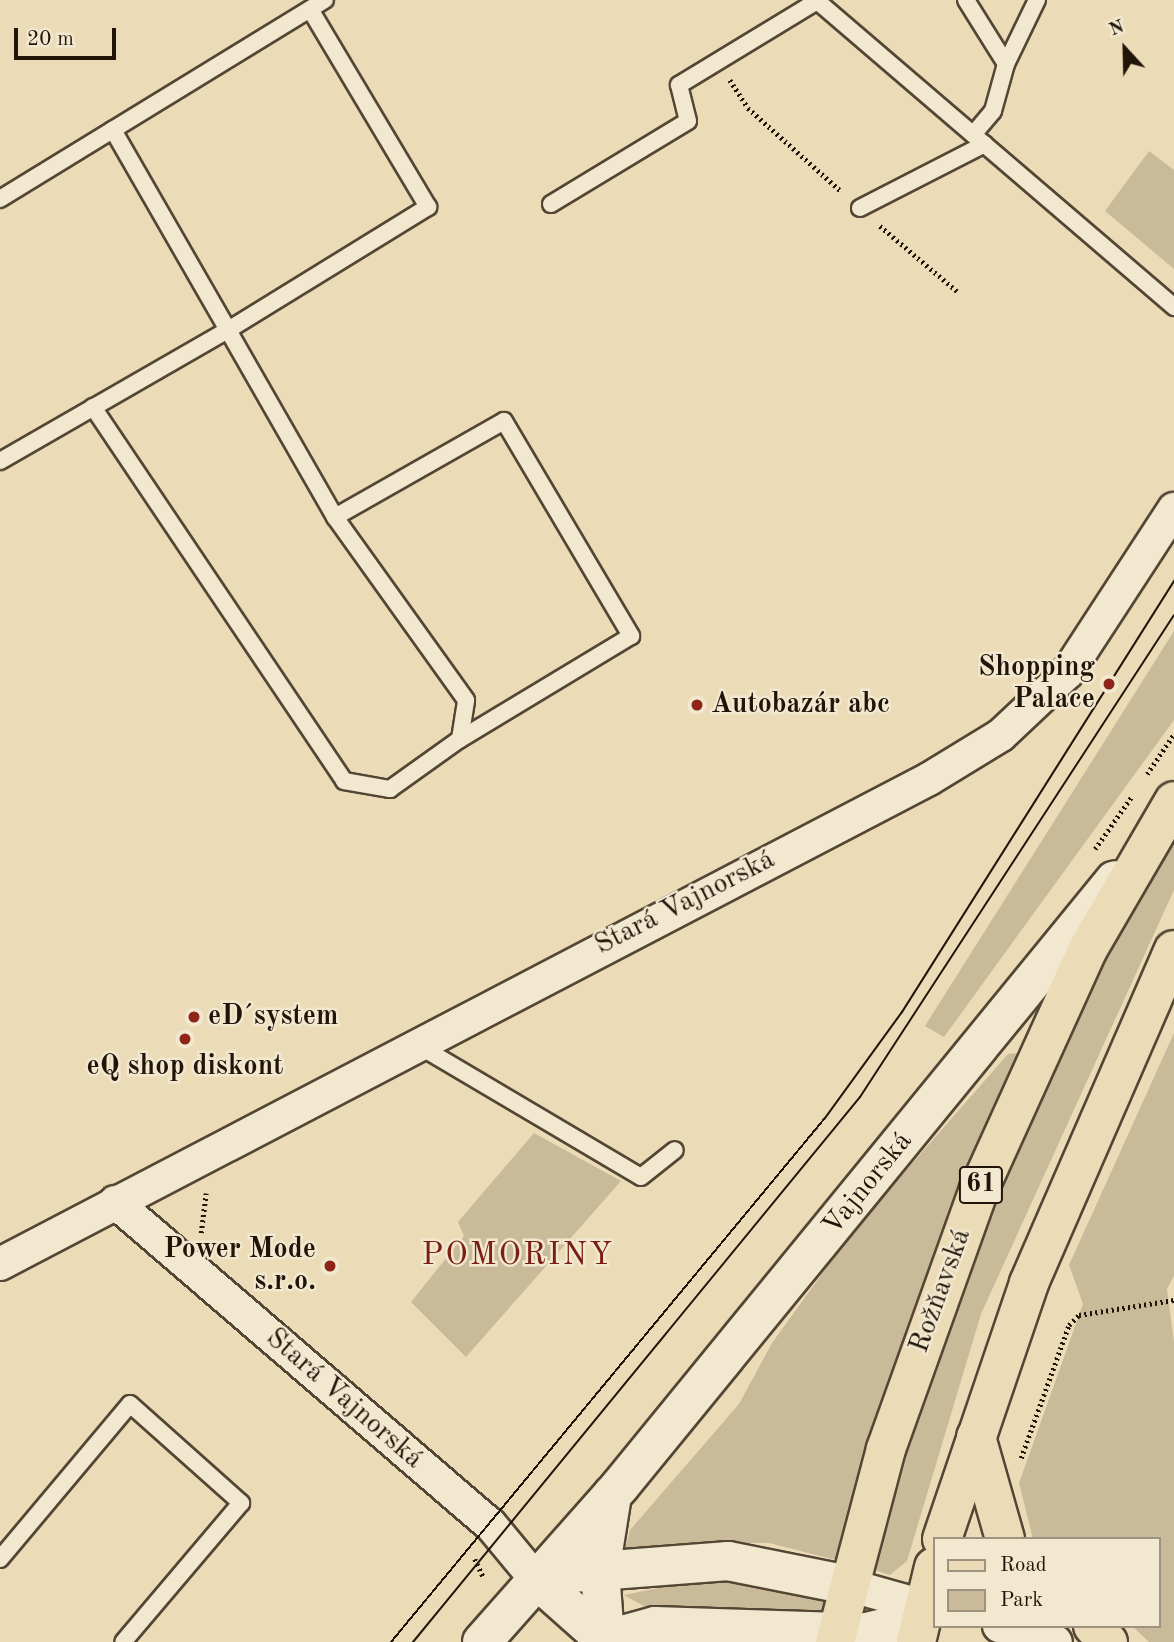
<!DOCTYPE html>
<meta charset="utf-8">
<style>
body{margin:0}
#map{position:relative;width:1174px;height:1642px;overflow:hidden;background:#ebdcb7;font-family:"Old Standard TT",serif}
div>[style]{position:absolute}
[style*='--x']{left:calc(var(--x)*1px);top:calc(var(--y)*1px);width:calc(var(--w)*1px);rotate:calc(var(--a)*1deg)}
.green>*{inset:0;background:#c9ba99}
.path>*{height:4.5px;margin-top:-2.25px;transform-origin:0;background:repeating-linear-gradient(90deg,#211409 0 2px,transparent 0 5.5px)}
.roads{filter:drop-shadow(2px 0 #544634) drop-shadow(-2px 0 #544634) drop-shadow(0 2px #544634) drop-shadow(0 -2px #544634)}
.service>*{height:16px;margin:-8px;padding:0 8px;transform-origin:8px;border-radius:8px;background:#f2e8d0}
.minor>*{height:32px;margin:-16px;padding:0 16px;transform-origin:16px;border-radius:16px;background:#f2e8d0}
.secondary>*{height:38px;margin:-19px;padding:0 19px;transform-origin:19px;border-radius:19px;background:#f2e8d0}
.primary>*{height:38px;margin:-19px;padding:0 19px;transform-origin:19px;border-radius:19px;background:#ebdcb7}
.tram>*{height:2px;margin:-1px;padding:0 1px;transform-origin:1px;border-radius:1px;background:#211409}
.dots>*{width:19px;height:19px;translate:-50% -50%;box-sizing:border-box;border:4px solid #f2e8d0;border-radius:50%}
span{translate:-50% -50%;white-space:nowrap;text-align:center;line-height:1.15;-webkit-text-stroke:5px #f2e8d0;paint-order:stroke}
.shield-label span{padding:2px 5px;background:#f2e8d0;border:2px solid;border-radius:5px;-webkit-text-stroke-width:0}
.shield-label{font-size:26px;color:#211409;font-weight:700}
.poi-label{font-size:28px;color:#211409;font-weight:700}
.right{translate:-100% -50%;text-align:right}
.left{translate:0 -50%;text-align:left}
.street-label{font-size:28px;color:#211409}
.quarter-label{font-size:32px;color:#7a1f14;letter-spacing:2px}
.legend{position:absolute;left:933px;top:1537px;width:228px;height:91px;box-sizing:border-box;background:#f2e8d0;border:2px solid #9e9380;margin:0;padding:9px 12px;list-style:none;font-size:21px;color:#211409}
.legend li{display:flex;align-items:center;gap:14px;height:35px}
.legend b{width:35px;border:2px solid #9e9380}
.north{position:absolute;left:1090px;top:14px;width:70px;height:70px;-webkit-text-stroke:5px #f2e8d0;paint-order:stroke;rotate:338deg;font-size:19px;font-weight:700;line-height:28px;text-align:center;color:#211409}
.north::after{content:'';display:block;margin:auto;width:24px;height:32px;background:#211409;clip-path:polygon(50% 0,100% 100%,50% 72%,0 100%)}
.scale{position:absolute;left:14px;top:28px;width:102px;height:32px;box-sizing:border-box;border:4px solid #211409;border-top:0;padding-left:9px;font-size:21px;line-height:24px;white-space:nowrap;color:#211409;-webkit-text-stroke:5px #f2e8d0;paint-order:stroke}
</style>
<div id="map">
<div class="green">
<div style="clip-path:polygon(1149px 151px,1174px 170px,1174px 269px,1105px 211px)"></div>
<div style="clip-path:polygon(1174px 631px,1174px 720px,944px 1037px,925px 1026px)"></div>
<div style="clip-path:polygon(1174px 831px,1174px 890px,981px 1314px,907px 1561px,890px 1575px,871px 1569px,952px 1301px,1142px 880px)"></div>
<div style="clip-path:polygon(1174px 1033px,1174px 1276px,1167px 1289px,1174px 1342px,1174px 1642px,1149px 1642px,1132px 1626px,1158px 1626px,1158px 1539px,1033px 1539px,1019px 1483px,1083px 1304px,1069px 1265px)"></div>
<div style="clip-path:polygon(1019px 1053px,969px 1162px,836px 1560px,769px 1543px,695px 1543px,624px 1554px,630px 1530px,739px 1404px,772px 1343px,853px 1231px,1008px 1054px)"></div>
<div style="clip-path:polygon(534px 1133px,621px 1181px,466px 1357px,411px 1302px,464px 1236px,458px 1222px)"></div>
<div style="clip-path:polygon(693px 1581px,768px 1583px,825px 1598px,821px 1614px,649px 1609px,624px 1595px)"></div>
</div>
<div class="path">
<div style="--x:730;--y:80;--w:33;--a:57"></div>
<div style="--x:748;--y:108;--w:126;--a:41.8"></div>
<div style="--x:880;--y:226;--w:101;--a:40.2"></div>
<div style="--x:1147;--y:774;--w:48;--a:-56"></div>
<div style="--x:1095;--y:849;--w:65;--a:-55.1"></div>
<div style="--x:201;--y:1233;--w:40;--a:-82.9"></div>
<div style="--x:1021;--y:1458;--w:141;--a:-70.2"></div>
<div style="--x:1069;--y:1325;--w:14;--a:-45"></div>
<div style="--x:1079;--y:1315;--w:96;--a:-9"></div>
<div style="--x:475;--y:1559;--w:21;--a:65"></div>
</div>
<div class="roads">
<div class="service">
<div style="--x:816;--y:0;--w:472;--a:40.6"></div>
<div style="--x:966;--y:0;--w:75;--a:58"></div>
<div style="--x:1006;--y:64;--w:49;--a:105.5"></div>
<div style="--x:993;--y:111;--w:30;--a:130"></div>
<div style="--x:1006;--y:64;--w:71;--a:-64.2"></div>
<div style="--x:0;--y:199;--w:381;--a:-31.5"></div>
<div style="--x:551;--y:204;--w:160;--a:-31.2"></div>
<div style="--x:688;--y:121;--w:37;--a:-104"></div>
<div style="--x:679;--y:85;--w:162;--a:-31.3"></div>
<div style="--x:860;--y:208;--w:140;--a:-27.1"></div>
<div style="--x:93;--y:407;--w:450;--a:56.1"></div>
<div style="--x:344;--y:781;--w:47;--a:9.9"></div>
<div style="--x:390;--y:789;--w:86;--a:-35.5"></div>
<div style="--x:460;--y:739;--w:39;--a:-81"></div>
<div style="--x:466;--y:700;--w:225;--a:-125.6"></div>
<div style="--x:335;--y:517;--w:215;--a:-119.8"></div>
<div style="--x:228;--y:330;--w:235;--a:-31.6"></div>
<div style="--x:428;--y:207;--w:230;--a:-120.8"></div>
<div style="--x:0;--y:461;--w:263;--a:-29.9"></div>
<div style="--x:228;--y:330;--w:231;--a:-119.9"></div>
<div style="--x:335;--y:517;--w:194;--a:-29.6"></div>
<div style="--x:504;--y:421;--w:250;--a:59.4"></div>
<div style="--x:631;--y:636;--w:200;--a:148.9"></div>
<div style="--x:416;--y:1044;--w:261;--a:30.6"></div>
<div style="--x:641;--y:1177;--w:43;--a:-38.5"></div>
<div style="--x:0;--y:1559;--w:202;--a:-50"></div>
<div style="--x:130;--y:1404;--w:149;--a:41.7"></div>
<div style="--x:241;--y:1503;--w:182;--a:130.3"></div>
</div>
<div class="minor">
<div style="--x:115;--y:1202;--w:494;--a:40.7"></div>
<div style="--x:490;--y:1524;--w:67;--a:50.4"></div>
<div style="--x:0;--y:1264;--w:1048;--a:-27.57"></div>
<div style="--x:929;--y:779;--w:84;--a:-31.4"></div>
<div style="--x:1001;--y:735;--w:91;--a:-43.2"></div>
<div style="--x:1067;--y:673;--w:196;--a:-56.9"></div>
<div style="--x:848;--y:1585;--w:89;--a:15.6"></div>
<div style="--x:999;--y:1626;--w:59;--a:15.7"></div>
</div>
<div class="secondary">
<div style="--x:533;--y:1576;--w:196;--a:-4.4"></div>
<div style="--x:728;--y:1561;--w:122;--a:11.3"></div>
<div style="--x:533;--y:1576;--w:99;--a:41.7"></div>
<div style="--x:605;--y:1638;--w:67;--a:-94.3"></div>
<div style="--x:600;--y:1571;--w:77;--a:-81"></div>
<div style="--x:482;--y:1642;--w:208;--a:-48.5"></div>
<div style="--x:620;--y:1486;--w:782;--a:-50.76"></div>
<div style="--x:597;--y:1642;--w:60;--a:-15.4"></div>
<div style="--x:655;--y:1626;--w:207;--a:1.9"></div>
<div style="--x:862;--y:1633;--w:32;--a:-13"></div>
<div style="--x:893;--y:1626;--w:36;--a:-32"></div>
</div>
<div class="primary">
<div style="--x:976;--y:1437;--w:106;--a:74.1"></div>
<div style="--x:942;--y:1539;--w:270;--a:-71.2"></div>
<div style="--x:1029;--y:1283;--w:363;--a:-66.5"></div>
<div style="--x:1093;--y:1626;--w:22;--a:47"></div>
<div style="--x:835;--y:1642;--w:200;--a:-75.2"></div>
<div style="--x:886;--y:1449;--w:276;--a:-70.3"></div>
<div style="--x:979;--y:1189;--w:264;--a:-65.6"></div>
<div style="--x:1088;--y:949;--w:171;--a:-59.8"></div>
<div style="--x:916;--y:1642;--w:77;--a:-76.5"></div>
</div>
</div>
<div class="tram">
<div style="--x:391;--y:1642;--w:680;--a:-50.37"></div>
<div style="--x:825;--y:1118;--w:131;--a:-54"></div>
<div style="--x:902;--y:1012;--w:510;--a:-57.74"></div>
<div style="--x:413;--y:1642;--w:705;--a:-50.64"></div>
<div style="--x:860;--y:1097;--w:575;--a:-56.92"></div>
</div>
<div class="dots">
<div style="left:1109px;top:684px;background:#8f2418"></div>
<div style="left:697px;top:705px;background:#8f2418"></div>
<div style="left:194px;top:1017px;background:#8f2418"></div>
<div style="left:185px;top:1039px;background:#8f2418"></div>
<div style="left:330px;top:1266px;background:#8f2418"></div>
</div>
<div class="shield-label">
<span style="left:981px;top:1185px">61</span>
</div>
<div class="poi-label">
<span class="right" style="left:1095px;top:684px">Shopping<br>Palace</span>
<span class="left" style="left:711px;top:705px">Autobazár abc</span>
<span class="left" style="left:208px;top:1017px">eD´system</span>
<span style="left:185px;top:1067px">eQ shop diskont</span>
<span class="right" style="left:316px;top:1266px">Power Mode<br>s.r.o.</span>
</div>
<div class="street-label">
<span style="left:685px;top:903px;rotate:-27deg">Stará Vajnorská</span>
<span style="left:868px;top:1184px;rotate:-51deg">Vajnorská</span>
<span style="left:941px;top:1291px;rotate:-70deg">Rožňavská</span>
<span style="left:344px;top:1399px;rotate:41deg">Stará Vajnorská</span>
</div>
<div class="quarter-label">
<span style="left:518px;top:1256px">POMORINY</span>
</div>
<ul class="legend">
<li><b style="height:9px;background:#ebdcb7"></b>Road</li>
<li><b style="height:19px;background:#c9ba99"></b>Park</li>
</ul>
<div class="north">N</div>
<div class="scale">20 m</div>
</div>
